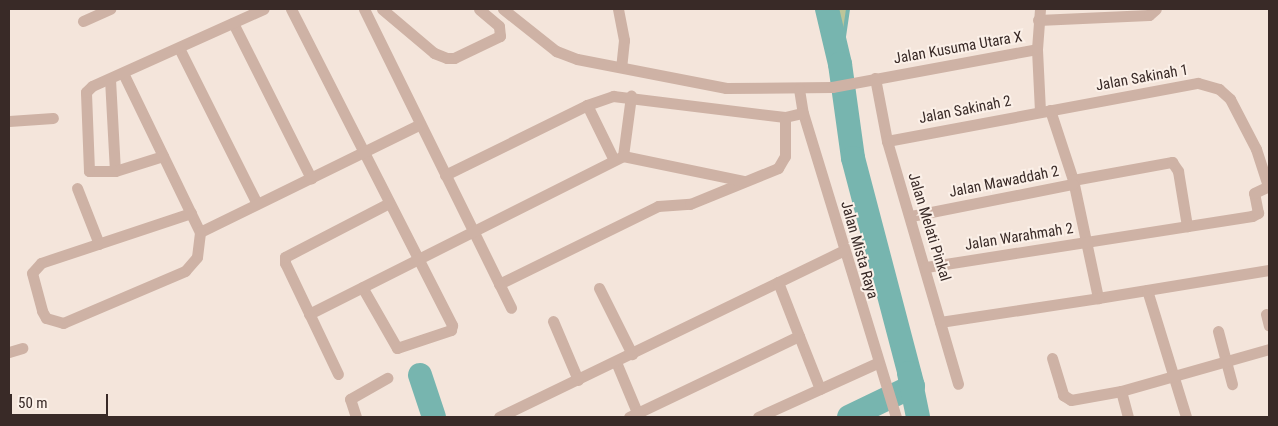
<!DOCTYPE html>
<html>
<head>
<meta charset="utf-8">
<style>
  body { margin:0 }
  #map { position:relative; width:1278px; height:426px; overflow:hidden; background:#f4e5db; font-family:"Roboto Condensed",sans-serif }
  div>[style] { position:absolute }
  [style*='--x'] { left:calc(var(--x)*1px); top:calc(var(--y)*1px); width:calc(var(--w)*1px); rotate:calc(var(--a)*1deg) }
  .green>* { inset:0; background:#bdc599 }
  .stream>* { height:4px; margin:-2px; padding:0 2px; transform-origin:2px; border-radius:2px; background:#77b5af }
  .river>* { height:24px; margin:-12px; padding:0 12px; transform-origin:12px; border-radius:12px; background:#77b5af }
  .street>* { height:11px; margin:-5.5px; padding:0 5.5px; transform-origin:5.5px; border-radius:5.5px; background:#ceb2a5 }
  span { translate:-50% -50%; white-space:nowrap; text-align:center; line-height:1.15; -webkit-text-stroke:4px #fbf0e8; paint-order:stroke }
  .street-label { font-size:15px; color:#392a27 }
  .frame { position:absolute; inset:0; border:10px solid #392a27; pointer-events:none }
  .scale { position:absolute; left:10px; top:394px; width:98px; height:22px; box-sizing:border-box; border:2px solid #392a27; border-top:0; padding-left:6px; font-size:15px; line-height:18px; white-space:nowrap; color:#392a27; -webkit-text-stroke:4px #fbf0e8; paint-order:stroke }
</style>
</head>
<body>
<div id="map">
  <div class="green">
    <i style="clip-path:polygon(827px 9px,848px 9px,842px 59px,852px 78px,833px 85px,837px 59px)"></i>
  </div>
  <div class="stream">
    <i style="--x:827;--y:9;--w:57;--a:76.7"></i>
    <i style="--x:840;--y:64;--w:56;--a:-81.7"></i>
  </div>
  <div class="river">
    <i style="--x:827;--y:9;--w:57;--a:76.7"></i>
    <i style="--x:840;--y:64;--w:95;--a:82.1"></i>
    <i style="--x:853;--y:158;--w:236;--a:75.3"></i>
    <i style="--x:913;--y:386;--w:71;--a:154.2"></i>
    <i style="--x:909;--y:373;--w:45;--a:78.4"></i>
    <i style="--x:420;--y:375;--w:44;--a:71.6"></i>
  </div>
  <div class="street">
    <i style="--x:291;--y:9;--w:355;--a:63"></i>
    <i style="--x:452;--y:325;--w:5;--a:101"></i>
    <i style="--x:451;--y:330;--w:57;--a:161.6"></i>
    <i style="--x:397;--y:348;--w:70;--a:-119.8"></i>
    <i style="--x:364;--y:9;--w:333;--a:63.8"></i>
    <i style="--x:382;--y:9;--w:68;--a:40.2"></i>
    <i style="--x:434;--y:53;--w:14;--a:21"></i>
    <i style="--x:447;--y:58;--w:7;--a:0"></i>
    <i style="--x:454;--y:58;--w:51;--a:-25.6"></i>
    <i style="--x:500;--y:36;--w:10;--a:-96"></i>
    <i style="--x:499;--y:26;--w:26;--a:-140"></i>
    <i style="--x:503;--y:9;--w:68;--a:38.4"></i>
    <i style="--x:556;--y:51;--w:22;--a:21"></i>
    <i style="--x:577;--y:59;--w:152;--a:11"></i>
    <i style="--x:726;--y:88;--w:106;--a:-0.5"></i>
    <i style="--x:832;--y:87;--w:208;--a:-10.5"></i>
    <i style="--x:618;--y:9;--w:32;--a:79"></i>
    <i style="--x:624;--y:40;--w:27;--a:96"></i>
    <i style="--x:1038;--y:20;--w:111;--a:-2.6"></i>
    <i style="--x:1149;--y:15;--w:9;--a:-41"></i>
    <i style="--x:83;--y:21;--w:30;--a:-24"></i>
    <i style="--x:233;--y:23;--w:174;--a:63.3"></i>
    <i style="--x:179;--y:48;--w:174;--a:63.4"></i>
    <i style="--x:123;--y:73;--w:177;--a:64.2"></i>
    <i style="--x:200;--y:232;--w:245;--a:-26.1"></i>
    <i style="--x:875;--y:78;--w:64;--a:79.2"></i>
    <i style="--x:887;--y:141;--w:253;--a:73.7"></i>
    <i style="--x:110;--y:79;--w:92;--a:86.9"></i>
    <i style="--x:799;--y:89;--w:24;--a:81"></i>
    <i style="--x:803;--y:113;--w:318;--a:73"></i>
    <i style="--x:587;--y:105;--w:61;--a:63.9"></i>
    <i style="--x:1050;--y:110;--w:74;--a:71.8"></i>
    <i style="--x:1073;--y:180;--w:121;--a:78"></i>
    <i style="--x:1098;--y:298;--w:173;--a:-9.3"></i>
    <i style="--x:1040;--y:111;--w:62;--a:-92.8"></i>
    <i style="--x:1037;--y:49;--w:40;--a:-85.7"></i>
    <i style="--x:9;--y:121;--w:44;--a:-3.9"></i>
    <i style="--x:887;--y:141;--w:316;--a:-10.6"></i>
    <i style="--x:1198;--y:83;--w:22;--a:16"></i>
    <i style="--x:1219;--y:89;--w:15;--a:42"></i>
    <i style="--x:1230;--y:99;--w:56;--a:62.5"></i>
    <i style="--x:1256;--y:149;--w:40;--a:72"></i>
    <i style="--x:163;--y:156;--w:50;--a:162.6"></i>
    <i style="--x:115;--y:171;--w:26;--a:180"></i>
    <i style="--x:89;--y:171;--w:79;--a:-92.2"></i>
    <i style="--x:86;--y:92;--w:8;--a:-45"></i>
    <i style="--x:92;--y:86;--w:188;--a:-24.2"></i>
    <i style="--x:623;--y:156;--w:61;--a:-82.4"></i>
    <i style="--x:445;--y:175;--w:158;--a:-26.2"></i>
    <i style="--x:587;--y:105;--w:28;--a:-19"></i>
    <i style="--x:613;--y:96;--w:173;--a:7"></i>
    <i style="--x:785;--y:117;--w:18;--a:-13"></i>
    <i style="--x:1073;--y:180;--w:101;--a:-10.3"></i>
    <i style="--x:1172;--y:162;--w:11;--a:56"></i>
    <i style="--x:1178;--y:171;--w:56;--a:80.7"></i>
    <i style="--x:77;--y:188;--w:60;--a:68.6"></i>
    <i style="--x:191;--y:213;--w:158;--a:161.6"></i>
    <i style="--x:41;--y:263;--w:13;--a:132"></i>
    <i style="--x:32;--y:273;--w:39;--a:75"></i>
    <i style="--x:42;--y:311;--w:8;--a:60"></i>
    <i style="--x:46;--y:318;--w:18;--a:16"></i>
    <i style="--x:63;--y:323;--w:133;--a:-23.1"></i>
    <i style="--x:185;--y:271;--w:18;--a:-49"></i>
    <i style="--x:197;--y:257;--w:25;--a:-83"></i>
    <i style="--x:911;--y:216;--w:165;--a:-11.2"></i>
    <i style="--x:926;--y:267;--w:330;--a:-8.9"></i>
    <i style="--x:1252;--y:216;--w:7;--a:-27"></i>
    <i style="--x:1258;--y:213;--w:20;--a:-101"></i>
    <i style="--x:1254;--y:193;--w:17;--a:-25"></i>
    <i style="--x:499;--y:284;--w:177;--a:-26.1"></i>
    <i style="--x:658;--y:206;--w:32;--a:-4"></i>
    <i style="--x:690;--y:204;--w:95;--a:-22.2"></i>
    <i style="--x:778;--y:168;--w:14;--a:-60"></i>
    <i style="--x:785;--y:156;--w:39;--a:-90"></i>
    <i style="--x:599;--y:288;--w:74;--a:63.4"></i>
    <i style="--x:1147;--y:290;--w:133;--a:72.9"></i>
    <i style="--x:309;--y:314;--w:352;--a:-26.7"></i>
    <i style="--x:623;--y:156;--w:124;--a:11.7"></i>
    <i style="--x:1266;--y:314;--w:12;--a:76"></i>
    <i style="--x:553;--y:321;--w:64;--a:67"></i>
    <i style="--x:940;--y:322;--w:160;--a:-8.6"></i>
    <i style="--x:1218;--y:331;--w:55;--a:75.2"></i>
    <i style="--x:799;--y:336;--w:57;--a:68.4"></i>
    <i style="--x:9;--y:352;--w:14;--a:-17"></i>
    <i style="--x:1052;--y:358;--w:39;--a:73"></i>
    <i style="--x:1063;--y:395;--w:9;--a:32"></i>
    <i style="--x:1071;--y:400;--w:51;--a:-10.2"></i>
    <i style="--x:1121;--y:391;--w:154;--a:-15.8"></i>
    <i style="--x:616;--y:362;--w:60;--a:67.3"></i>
    <i style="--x:338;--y:374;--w:123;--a:-115.5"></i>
    <i style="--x:285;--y:263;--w:6;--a:-90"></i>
    <i style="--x:285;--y:257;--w:117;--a:-27.4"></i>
    <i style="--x:1121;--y:391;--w:27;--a:75"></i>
    <i style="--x:356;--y:417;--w:19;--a:-108"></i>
    <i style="--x:350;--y:399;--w:43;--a:-29.6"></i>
    <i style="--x:499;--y:417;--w:383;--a:-25.8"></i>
    <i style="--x:629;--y:417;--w:188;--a:-25.5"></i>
    <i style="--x:799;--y:336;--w:58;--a:-111.3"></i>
    <i style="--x:758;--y:417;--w:131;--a:-24.4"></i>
  </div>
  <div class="street-label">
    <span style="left:958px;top:48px;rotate:-10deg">Jalan Kusuma Utara X</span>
    <span style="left:1142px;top:78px;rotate:-10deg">Jalan Sakinah 1</span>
    <span style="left:965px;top:110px;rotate:-11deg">Jalan Sakinah 2</span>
    <span style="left:1004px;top:182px;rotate:-11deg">Jalan Mawaddah 2</span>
    <span style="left:929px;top:227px;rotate:73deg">Jalan Melati Pinkal</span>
    <span style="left:1019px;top:237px;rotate:-9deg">Jalan Warahmah 2</span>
    <span style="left:859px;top:250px;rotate:74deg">Jalan Mista Raya</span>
  </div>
  <div class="frame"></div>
  <div class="scale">50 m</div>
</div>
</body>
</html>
